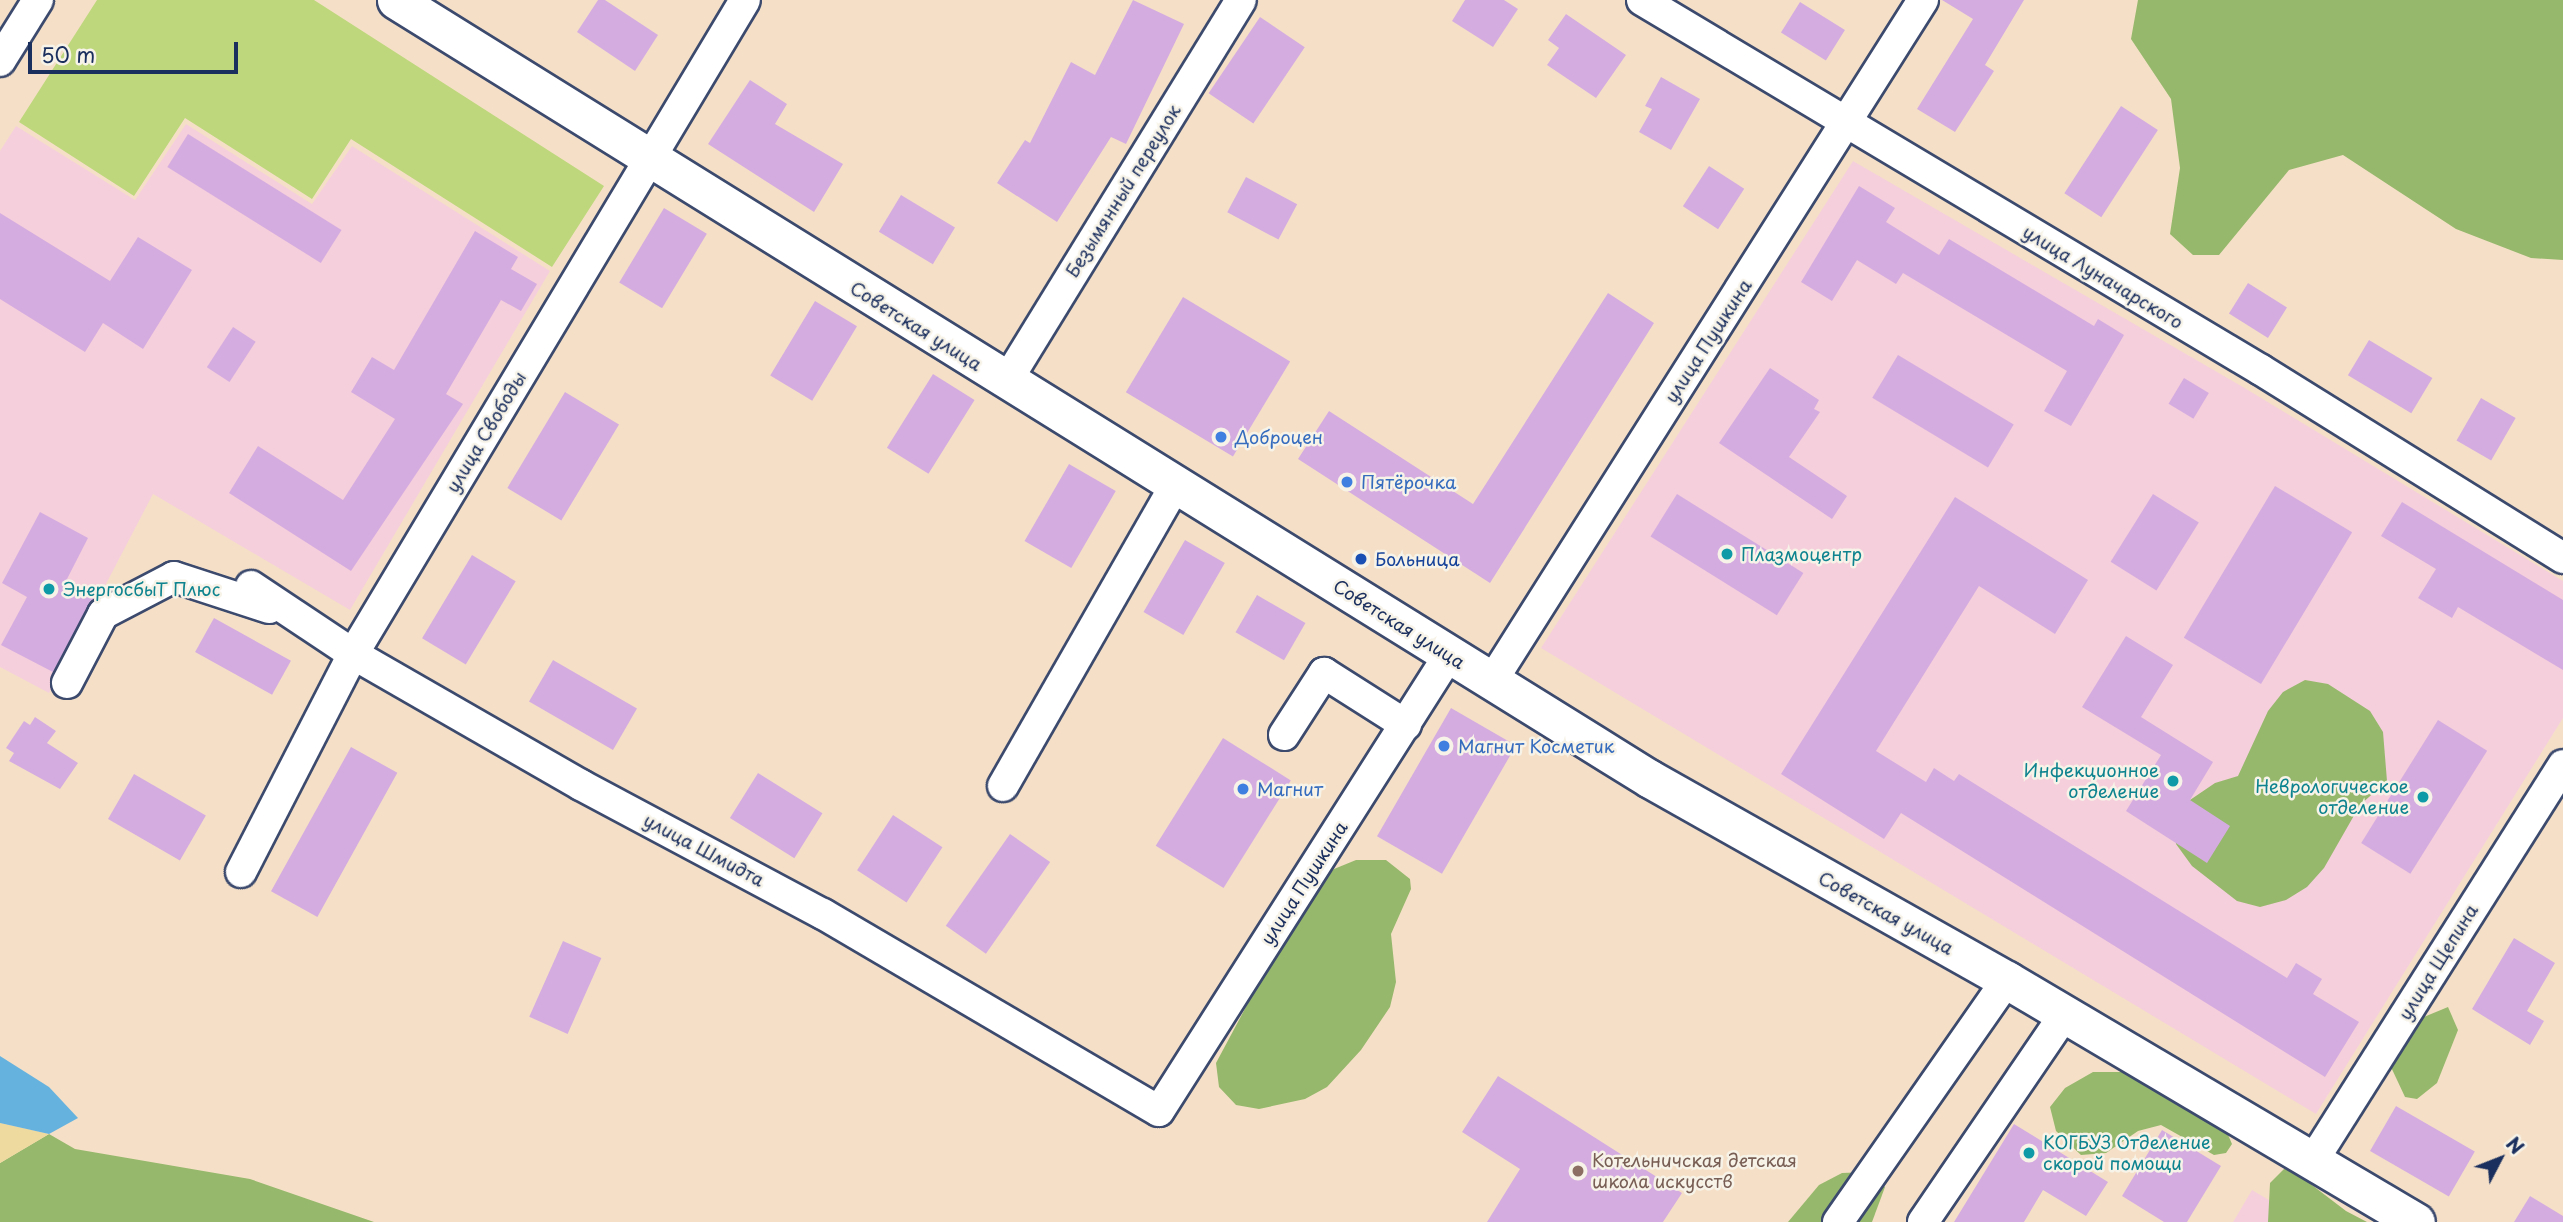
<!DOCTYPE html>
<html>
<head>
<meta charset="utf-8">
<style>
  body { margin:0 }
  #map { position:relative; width:2563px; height:1222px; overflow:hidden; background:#f5e0c7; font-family:"Playpen Sans",sans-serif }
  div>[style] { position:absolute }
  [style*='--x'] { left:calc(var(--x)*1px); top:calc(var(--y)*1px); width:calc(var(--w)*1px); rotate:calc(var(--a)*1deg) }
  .built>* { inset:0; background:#f5cfdb }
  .green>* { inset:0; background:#bed77c }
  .forest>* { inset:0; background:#96b86c }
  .sand>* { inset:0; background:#eeda9e }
  .water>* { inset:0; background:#66b2df }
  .building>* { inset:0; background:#d5ace0; transform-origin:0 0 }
  .roads { filter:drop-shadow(2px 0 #3c4a6e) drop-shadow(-2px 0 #3c4a6e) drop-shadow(0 2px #3c4a6e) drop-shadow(0 -2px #3c4a6e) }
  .minor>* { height:30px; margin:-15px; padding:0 15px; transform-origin:15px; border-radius:15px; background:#fff }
  .major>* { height:37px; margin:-18.5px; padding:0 18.5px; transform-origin:18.5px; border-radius:18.5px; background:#fff }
  .dots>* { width:19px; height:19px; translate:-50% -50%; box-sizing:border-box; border:4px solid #f7f3e8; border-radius:50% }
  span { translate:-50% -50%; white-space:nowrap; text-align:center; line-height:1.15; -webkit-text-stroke:5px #f7f3e8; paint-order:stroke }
  .street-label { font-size:18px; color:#1b2f5e }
  .shop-label { font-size:18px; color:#366cbe }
  .left { translate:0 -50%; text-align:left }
  .culture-label { font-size:18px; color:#0d838f }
  .right { translate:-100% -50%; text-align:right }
  .transit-label { font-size:18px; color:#164399 }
  .education-label { font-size:18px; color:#785e54 }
  .north { position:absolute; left:2465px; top:1124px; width:70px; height:70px; -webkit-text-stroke:5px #f7f3e8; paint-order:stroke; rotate:48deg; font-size:19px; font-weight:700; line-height:28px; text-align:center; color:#1b2f5e }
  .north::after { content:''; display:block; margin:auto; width:24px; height:32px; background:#1b2f5e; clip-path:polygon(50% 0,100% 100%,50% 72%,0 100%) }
  .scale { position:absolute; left:28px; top:42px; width:210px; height:32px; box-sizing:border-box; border:4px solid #1b2f5e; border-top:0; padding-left:9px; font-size:21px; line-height:24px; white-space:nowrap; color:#1b2f5e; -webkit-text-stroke:5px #f7f3e8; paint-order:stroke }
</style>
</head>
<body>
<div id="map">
  <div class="built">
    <i style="clip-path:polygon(186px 124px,312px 204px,352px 146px,550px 271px,350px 610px,153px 494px,49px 693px,0 667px,0 151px,16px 126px,135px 200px)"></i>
    <i style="clip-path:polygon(1853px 161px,2243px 387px,2563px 581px,2563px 718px,2316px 1114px,1541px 648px)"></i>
    <i style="clip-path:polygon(2252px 1190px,2306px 1222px,2233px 1222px)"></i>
  </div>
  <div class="green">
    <i style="clip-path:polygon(97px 0,314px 0,604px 186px,552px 267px,351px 139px,312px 199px,185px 118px,134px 196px,19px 122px)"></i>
  </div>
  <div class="forest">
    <i style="clip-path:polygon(2138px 0,2563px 0,2563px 260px,2531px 258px,2456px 229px,2343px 155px,2289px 170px,2219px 255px,2193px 255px,2170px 234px,2180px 168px,2171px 99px,2131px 39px)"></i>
    <i style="clip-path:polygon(2305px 680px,2328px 684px,2370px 711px,2383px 732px,2387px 781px,2360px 805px,2324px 868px,2307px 887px,2286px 900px,2260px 907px,2237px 901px,2192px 866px,2176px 844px,2174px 819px,2190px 800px,2215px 783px,2238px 776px,2268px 711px,2283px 692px)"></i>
    <i style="clip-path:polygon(1356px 860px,1386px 860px,1410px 879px,1411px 889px,1391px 934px,1396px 982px,1390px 1007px,1361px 1050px,1327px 1087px,1305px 1099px,1259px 1109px,1236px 1105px,1219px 1087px,1216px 1063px,1301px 904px,1334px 869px)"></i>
    <i style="clip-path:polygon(2448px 1007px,2458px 1030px,2437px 1083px,2417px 1099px,2405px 1097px,2390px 1065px,2419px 1019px)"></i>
    <i style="clip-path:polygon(2093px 1072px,2127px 1072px,2226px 1130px,2232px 1144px,2226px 1153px,2214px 1155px,2161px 1125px,2138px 1131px,2106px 1153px,2081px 1155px,2056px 1131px,2050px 1107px,2065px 1088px)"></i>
    <i style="clip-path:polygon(49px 1134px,75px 1149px,250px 1179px,374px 1222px,0 1222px,0 1163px)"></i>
    <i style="clip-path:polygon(2287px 1166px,2346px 1211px,2367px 1222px,2268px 1222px,2270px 1183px)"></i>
    <i style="clip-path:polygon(1867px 1172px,1885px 1187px,1872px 1222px,1788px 1222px,1819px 1185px,1842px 1173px)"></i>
  </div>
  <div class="sand">
    <i style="clip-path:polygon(0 1123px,49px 1134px,0 1163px)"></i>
  </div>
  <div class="water">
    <i style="clip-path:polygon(0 1056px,49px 1087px,78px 1118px,49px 1134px,0 1123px)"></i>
  </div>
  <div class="building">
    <i style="clip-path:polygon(598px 0,605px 0,658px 35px,635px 71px,577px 32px)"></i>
    <i style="clip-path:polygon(1133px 0,1184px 24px,1126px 144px,1111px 137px,1057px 222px,997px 183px,1025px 140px,1030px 143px,1071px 62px,1095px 75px)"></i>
    <i style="clip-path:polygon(1465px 0,1504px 0,1518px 9px,1493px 47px,1452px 21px)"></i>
    <i style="clip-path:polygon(1942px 0,2024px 0,1985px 65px,1994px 71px,1955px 132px,1917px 109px,1973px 19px)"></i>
    <i style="left:1800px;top:2px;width:53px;height:36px;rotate:32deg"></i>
    <i style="clip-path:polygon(1566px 14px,1626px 55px,1596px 98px,1547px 65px,1559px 48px,1548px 40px)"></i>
    <i style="left:1260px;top:17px;width:54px;height:92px;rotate:34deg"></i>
    <i style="clip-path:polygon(1661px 77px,1700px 99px,1671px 150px,1639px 132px,1652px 109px,1645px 106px)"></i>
    <i style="clip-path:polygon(750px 80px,787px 104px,775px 124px,843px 164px,814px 212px,708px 144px)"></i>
    <i style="left:2121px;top:106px;width:44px;height:104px;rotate:33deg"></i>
    <i style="left:188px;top:134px;width:181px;height:39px;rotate:32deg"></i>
    <i style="left:1709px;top:166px;width:42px;height:48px;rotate:33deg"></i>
    <i style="left:1246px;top:177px;width:58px;height:40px;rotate:28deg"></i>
    <i style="clip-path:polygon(1859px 186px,1895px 208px,1886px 222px,1939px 255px,1949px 239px,2094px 326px,2098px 319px,2124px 335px,2071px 426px,2044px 411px,2067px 371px,1903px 273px,1896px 284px,1857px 260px,1832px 301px,1801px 282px)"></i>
    <i style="left:901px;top:195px;width:63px;height:43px;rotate:31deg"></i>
    <i style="left:664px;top:208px;width:50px;height:87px;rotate:31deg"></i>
    <i style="clip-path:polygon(0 213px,110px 281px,138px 237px,192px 270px,143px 349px,103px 323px,85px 352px,0 299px)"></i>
    <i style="clip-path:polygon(475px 231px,518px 257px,511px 269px,537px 284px,521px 311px,501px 300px,446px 394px,463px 404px,351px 571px,229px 493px,258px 446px,343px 500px,395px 419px,351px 392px,372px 357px,394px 370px)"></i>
    <i style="left:2248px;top:283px;width:46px;height:36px;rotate:32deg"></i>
    <i style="clip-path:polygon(1608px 293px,1654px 323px,1490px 583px,1298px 459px,1329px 411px,1473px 504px)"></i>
    <i style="left:1183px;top:297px;width:125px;height:111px;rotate:31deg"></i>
    <i style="left:815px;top:301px;width:49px;height:87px;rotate:31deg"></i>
    <i style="left:233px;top:327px;width:27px;height:48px;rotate:33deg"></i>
    <i style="left:2369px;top:340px;width:74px;height:41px;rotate:31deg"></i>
    <i style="left:1898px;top:355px;width:135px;height:50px;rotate:31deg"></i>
    <i style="clip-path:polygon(1770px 368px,1819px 400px,1814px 409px,1820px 412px,1789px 457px,1847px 496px,1832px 519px,1719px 443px)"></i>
    <i style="left:933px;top:374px;width:49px;height:87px;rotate:32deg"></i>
    <i style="left:2184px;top:378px;width:29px;height:30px;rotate:31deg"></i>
    <i style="left:565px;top:392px;width:63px;height:112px;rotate:31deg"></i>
    <i style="left:2481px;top:398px;width:40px;height:49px;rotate:30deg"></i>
    <i style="left:1069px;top:464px;width:54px;height:89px;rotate:30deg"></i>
    <i style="left:2275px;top:486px;width:90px;height:177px;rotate:31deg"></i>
    <i style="left:1677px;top:494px;width:149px;height:50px;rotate:32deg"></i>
    <i style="left:2153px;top:494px;width:54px;height:80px;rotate:32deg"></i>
    <i style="clip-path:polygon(1955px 497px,2088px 580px,2055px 634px,1979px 586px,1876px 751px,1926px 782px,1934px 768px,1954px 781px,1959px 774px,2287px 978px,2296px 963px,2322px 979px,2313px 994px,2359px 1022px,2325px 1077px,1901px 813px,1884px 839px,1781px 774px)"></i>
    <i style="clip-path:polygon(2402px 502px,2563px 600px,2563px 670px,2458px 607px,2452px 618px,2418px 598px,2436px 569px,2381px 536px)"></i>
    <i style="clip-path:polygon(40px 512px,88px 538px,67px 579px,96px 594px,53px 672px,1px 645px,27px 597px,2px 583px)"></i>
    <i style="left:1185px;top:540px;width:46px;height:83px;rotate:30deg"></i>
    <i style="left:472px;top:555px;width:51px;height:97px;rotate:31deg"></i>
    <i style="left:1257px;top:595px;width:56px;height:43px;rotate:30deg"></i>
    <i style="left:214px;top:618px;width:88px;height:39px;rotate:29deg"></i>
    <i style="clip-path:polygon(2126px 636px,2173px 665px,2141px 717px,2213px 762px,2190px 800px,2230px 826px,2207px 863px,2126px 811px,2161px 755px,2082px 707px)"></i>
    <i style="left:553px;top:660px;width:97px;height:48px;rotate:30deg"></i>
    <i style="left:1451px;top:708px;width:75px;height:148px;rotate:30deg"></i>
    <i style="clip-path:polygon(35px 717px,56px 731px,47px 743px,78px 763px,60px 789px,9px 761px,14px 753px,6px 748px,24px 721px,30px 725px)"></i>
    <i style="left:2438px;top:720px;width:58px;height:145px;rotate:32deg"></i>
    <i style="left:1223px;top:738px;width:80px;height:127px;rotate:32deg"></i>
    <i style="left:351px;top:747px;width:53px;height:165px;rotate:29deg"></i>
    <i style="left:758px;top:773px;width:76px;height:53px;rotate:32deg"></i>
    <i style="left:134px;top:774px;width:83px;height:52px;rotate:30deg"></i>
    <i style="left:893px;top:815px;width:59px;height:66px;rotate:33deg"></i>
    <i style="left:1010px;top:834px;width:49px;height:112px;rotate:35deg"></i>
    <i style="clip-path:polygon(2514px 938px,2555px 963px,2527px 1011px,2544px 1021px,2530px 1045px,2472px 1009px)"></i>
    <i style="left:563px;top:941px;width:42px;height:83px;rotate:24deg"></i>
    <i style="clip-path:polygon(1498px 1076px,1682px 1193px,1663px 1222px,1487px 1222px,1520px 1169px,1462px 1132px)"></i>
    <i style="left:2396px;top:1106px;width:91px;height:52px;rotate:30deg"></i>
    <i style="clip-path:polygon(2014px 1124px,2108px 1182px,2086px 1216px,2043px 1190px,2024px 1222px,1954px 1222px)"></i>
    <i style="clip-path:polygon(2162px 1130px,2221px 1166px,2187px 1222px,2164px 1222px,2122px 1196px)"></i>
    <i style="clip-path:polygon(2530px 1196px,2563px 1216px,2563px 1222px,2514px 1222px)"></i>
  </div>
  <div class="roads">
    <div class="minor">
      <i style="--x:1642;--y:0;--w:721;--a:30.87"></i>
      <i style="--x:2261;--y:370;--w:356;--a:31.9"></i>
      <i style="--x:0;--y:61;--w:72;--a:-58.1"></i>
      <i style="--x:1006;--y:382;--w:448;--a:-58.4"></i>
      <i style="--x:251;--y:586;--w:123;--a:33.7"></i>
      <i style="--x:353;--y:654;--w:263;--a:29.9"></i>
      <i style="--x:581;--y:785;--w:274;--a:28.1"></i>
      <i style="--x:823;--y:914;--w:389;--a:30.4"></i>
      <i style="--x:1159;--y:1111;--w:540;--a:-57.55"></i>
      <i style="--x:1492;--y:681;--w:806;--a:-57.67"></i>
      <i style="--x:67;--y:683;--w:78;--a:-62.4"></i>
      <i style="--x:103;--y:614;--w:80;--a:-27.5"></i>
      <i style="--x:174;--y:577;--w:100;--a:18.1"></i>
      <i style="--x:1284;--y:735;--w:74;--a:-57.2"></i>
      <i style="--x:1324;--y:673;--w:97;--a:32.4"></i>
      <i style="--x:1003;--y:786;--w:346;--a:-60.2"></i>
      <i style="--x:241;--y:872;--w:245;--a:-62.8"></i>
      <i style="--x:353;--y:654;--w:762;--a:-59.06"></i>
      <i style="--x:2314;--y:1159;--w:466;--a:-57.7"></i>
      <i style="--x:1838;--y:1222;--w:295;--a:-55.1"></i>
      <i style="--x:1923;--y:1222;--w:248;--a:-55.7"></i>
    </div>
    <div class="major">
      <i style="--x:396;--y:0;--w:1476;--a:31.85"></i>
      <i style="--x:1650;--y:779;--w:410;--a:29.4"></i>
      <i style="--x:2007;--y:980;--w:475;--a:30.6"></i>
    </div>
  </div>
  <div class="dots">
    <i style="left:1221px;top:437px;background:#3f7fe0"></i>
    <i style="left:1347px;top:482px;background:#3f7fe0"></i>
    <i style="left:1727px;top:554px;background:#0f9aa8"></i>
    <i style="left:1361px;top:559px;background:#1a4fb4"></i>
    <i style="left:49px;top:589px;background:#0f9aa8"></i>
    <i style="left:1444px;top:746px;background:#3f7fe0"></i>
    <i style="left:2173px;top:781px;background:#0f9aa8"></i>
    <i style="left:1243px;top:789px;background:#3f7fe0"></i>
    <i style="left:2423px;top:797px;background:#0f9aa8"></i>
    <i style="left:2029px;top:1153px;background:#0f9aa8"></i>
    <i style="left:1578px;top:1171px;background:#8d6e63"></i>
  </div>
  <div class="street-label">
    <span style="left:1123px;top:191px;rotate:-58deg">Безымянный переулок</span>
    <span style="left:2103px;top:277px;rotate:31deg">улица Луначарского</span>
    <span style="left:916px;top:326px;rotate:32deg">Советская улица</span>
    <span style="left:1708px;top:341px;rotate:-57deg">улица Пушкина</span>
    <span style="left:486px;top:432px;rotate:-59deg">улица Свободы</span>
    <span style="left:1399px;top:624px;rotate:32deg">Советская улица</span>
    <span style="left:704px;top:850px;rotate:28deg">улица Шмидта</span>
    <span style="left:1304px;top:883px;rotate:-57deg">улица Пушкина</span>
    <span style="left:1886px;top:913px;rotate:29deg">Советская улица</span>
    <span style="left:2438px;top:962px;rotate:-58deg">улица Щепина</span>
  </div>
  <div class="shop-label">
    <span class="left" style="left:1235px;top:437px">Доброцен</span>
    <span class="left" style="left:1361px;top:482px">Пятёрочка</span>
    <span class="left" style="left:1458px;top:746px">Магнит Косметик</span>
    <span class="left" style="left:1257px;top:789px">Магнит</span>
  </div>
  <div class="culture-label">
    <span class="left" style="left:1741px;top:554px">Плазмоцентр</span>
    <span class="left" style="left:63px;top:589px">ЭнергосбыТ Плюс</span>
    <span class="right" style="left:2159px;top:781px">Инфекционное<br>отделение</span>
    <span class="right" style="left:2409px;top:797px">Неврологическое<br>отделение</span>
    <span class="left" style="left:2043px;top:1153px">КОГБУЗ Отделение<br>скорой помощи</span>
  </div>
  <div class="transit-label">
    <span class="left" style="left:1375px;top:559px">Больница</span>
  </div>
  <div class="education-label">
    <span class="left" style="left:1592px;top:1171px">Котельничская детская<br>школа искусств</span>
  </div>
  <div class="north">N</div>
  <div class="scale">50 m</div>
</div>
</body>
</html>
